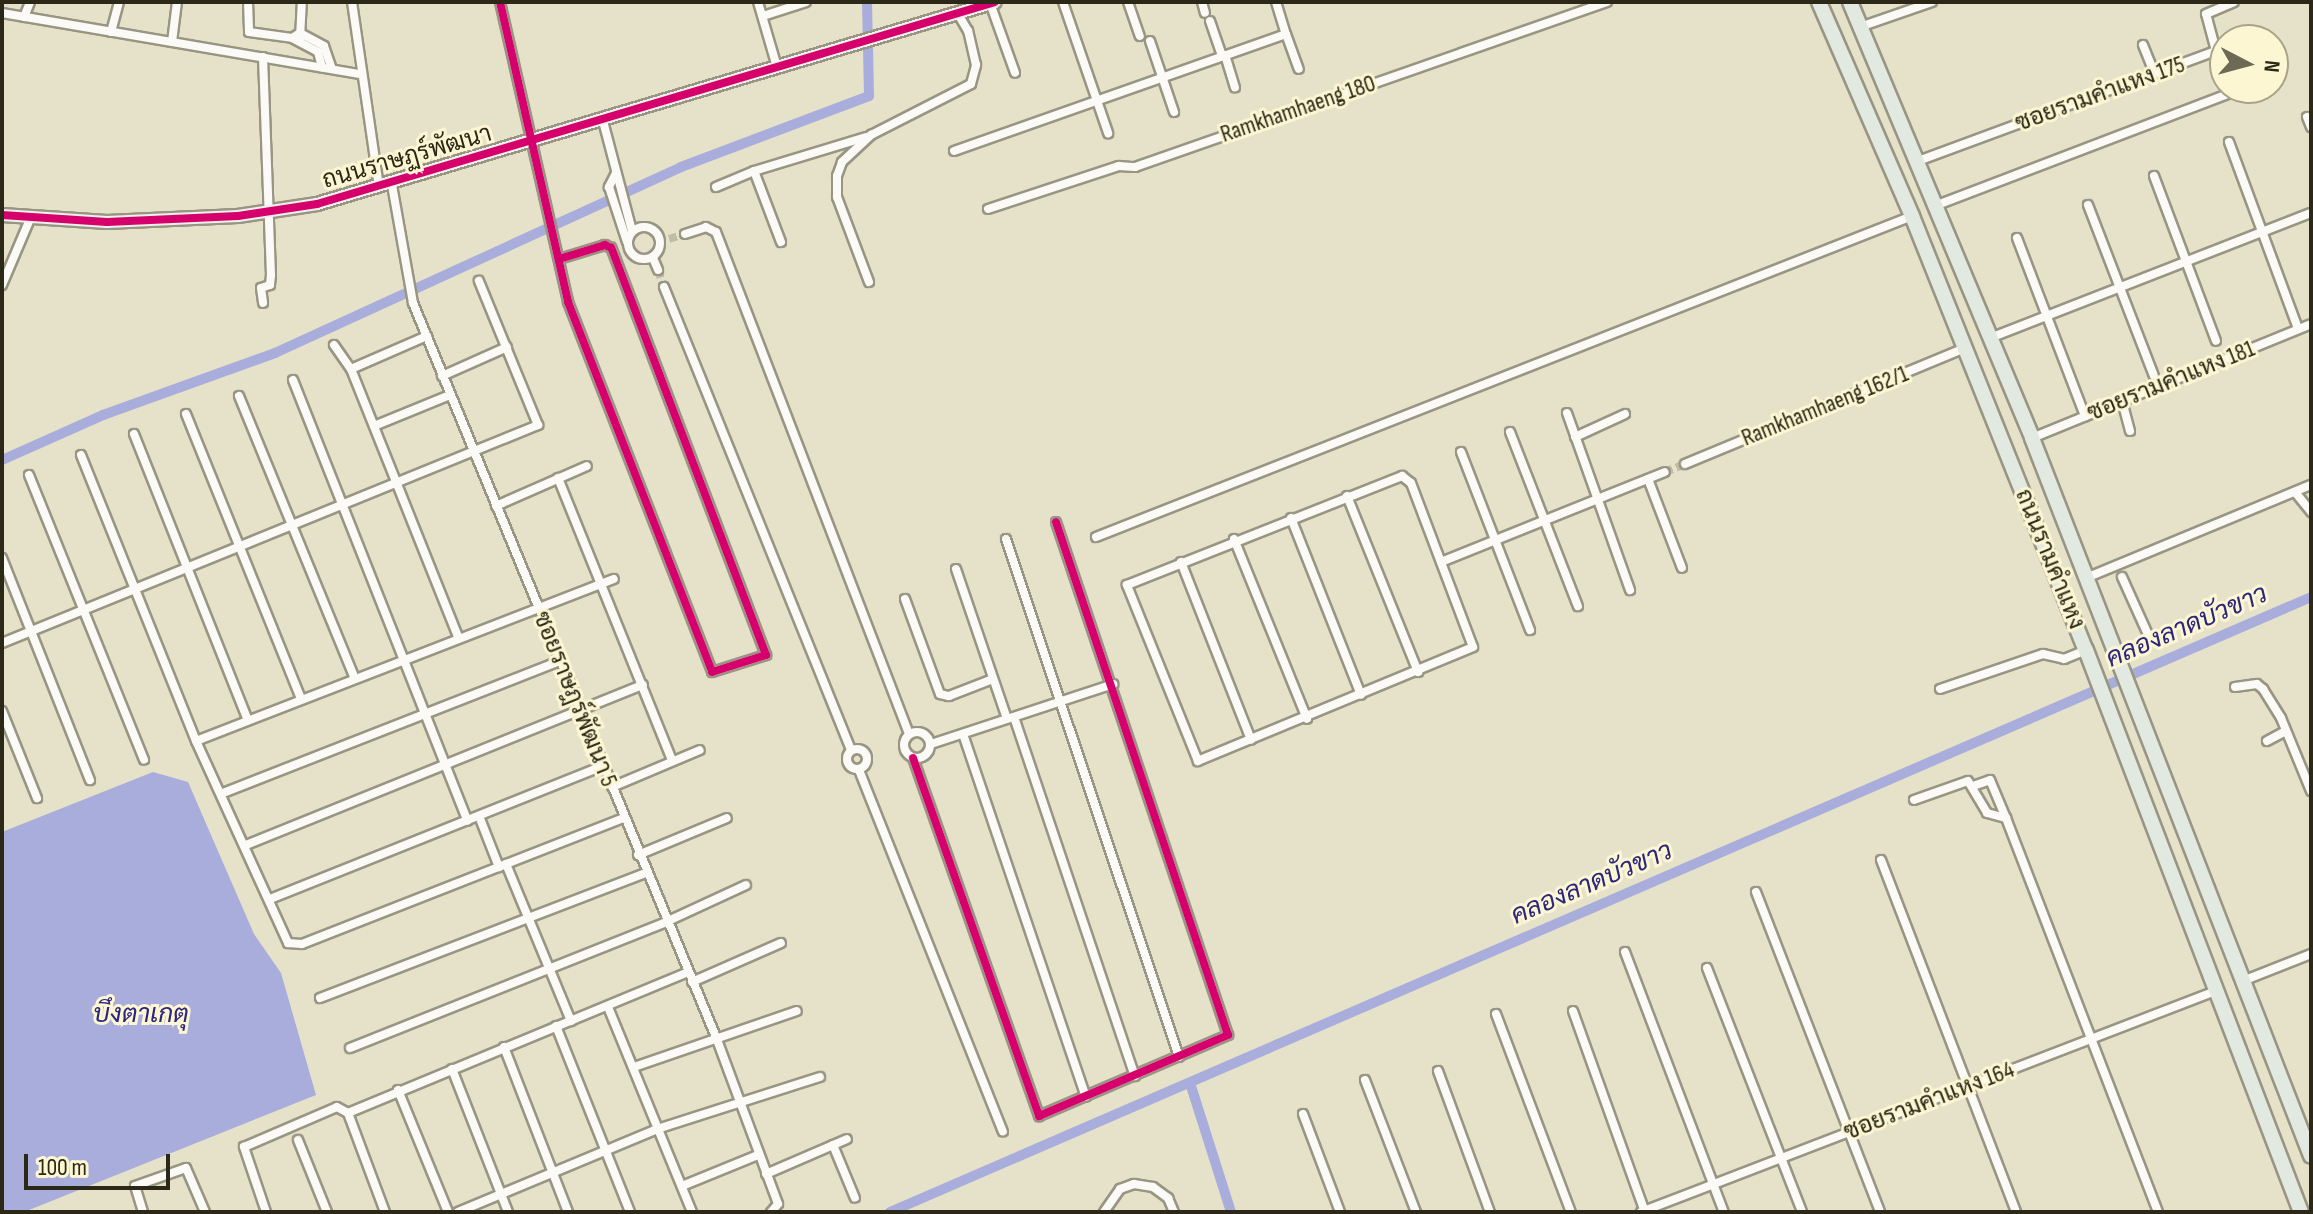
<!DOCTYPE html>
<html>
<head>
<meta charset="utf-8">
<style>
  body { margin:0 }
  #map { position:relative; width:2313px; height:1214px; overflow:hidden; background:#e6e1c9; font-family:"Sofia Sans Condensed",Sarabun,sans-serif }
  div>[style] { position:absolute }
  [style*='--x'] { left:calc(var(--x)*1px); top:calc(var(--y)*1px); width:calc(var(--w)*1px); rotate:calc(var(--a)*1deg) }
  .water>* { inset:0; background:#a8addb }
  .canal>* { height:10px; margin:-5px; padding:0 5px; transform-origin:5px; border-radius:5px; background:#a8addb }
  .street-tunnel>* { height:8px; margin-top:-4px; transform-origin:0; background:repeating-linear-gradient(90deg,#c1bca5 0 8px,transparent 0 12px) }
  .roads { filter:drop-shadow(2px 0 #989582) drop-shadow(-2px 0 #989582) drop-shadow(0 2px #989582) drop-shadow(0 -2px #989582) }
  .street>* { height:8px; margin:-4px; padding:0 4px; transform-origin:4px; border-radius:4px; background:#fbfaf7 }
  .street>.ring { margin:-4px; padding:0; box-sizing:content-box; background:none; border:8px solid #fbfaf7; border-radius:50% }
  .secondary>* { height:12px; margin:-6px; padding:0 6px; transform-origin:6px; border-radius:6px; background:#eef1ec }
  .primary>* { height:14px; margin:-7px; padding:0 7px; transform-origin:7px; border-radius:7px; background:#e2e9e1 }
  .cycleway>* { height:8px; margin:-4px; padding:0 4px; transform-origin:4px; border-radius:4px; background:#d6006c }
  span { translate:-50% -50%; white-space:nowrap; text-align:center; line-height:1.15; -webkit-text-stroke:6px #fdf6d3; paint-order:stroke }
  .street-label { font-size:24px; color:#2b2817 }
  .water-label { font-size:26px; color:#2c277e; font-style:italic }
  .frame { position:absolute; inset:0; border:4px solid #2b2817; pointer-events:none }
  .north { position:absolute; left:2209px; top:24px; width:80px; height:80px; box-sizing:border-box; background:#fdf6d3; border:2px solid #a9a488; border-radius:50%; rotate:96deg; font-size:22px; font-weight:700; line-height:32px; text-align:center; color:#2b2817 }
  .north::after { content:''; display:block; margin:auto; width:28px; height:36px; background:#6c6955; clip-path:polygon(50% 0,100% 100%,50% 72%,0 100%) }
  .scale { position:absolute; left:24px; top:1154px; width:146px; height:36px; box-sizing:border-box; border:4px solid #2b2817; border-top:0; padding-left:10px; font-size:24px; line-height:28px; white-space:nowrap; color:#2b2817; -webkit-text-stroke:6px #fdf6d3; paint-order:stroke }
</style>
</head>
<body>
<div id="map">
  <div class="water">
    <i style="clip-path:polygon(153px 772px,188px 782px,254px 934px,281px 973px,316px 1095px,24px 1212px,2px 1212px,2px 832px)"></i>
  </div>
  <div class="canal">
    <i style="--x:2;--y:460;--w:111;--a:-24"></i>
    <i style="--x:103;--y:415;--w:183;--a:-19.8"></i>
    <i style="--x:275;--y:353;--w:447;--a:-24.6"></i>
    <i style="--x:681;--y:167;--w:201;--a:-20.7"></i>
    <i style="--x:869;--y:96;--w:94;--a:-91.2"></i>
    <i style="--x:1191;--y:1086;--w:132;--a:72.4"></i>
    <i style="--x:890;--y:1212;--w:1548;--a:-23.4"></i>
  </div>
  <div class="street-tunnel">
    <i style="--x:669;--y:239;--w:17;--a:-17"></i>
    <i style="--x:658;--y:270;--w:18;--a:71"></i>
    <i style="--x:1665;--y:472;--w:22;--a:-22"></i>
  </div>
  <div class="roads">
    <div class="street">
      <i style="--x:248;--y:2;--w:30;--a:88"></i>
      <i style="--x:249;--y:32;--w:43;--a:7.9"></i>
      <i style="--x:352;--y:2;--w:187;--a:81.7"></i>
      <i style="--x:500;--y:2;--w:308;--a:77.2"></i>
      <i style="--x:568;--y:302;--w:397;--a:68.7"></i>
      <i style="--x:712;--y:672;--w:57;--a:-17.5"></i>
      <i style="--x:766;--y:655;--w:436;--a:-110.8"></i>
      <i style="--x:611;--y:248;--w:7;--a:-153"></i>
      <i style="--x:605;--y:245;--w:48;--a:163.1"></i>
      <i style="--x:758;--y:2;--w:68;--a:73.7"></i>
      <i style="--x:1063;--y:2;--w:139;--a:71"></i>
      <i style="--x:1128;--y:2;--w:36;--a:71"></i>
      <i style="--x:1202;--y:2;--w:11;--a:75"></i>
      <i style="--x:1276;--y:2;--w:34;--a:73"></i>
      <i style="--x:990;--y:3;--w:74;--a:70.3"></i>
      <i style="--x:2;--y:13;--w:363;--a:9.7"></i>
      <i style="--x:763;--y:16;--w:45;--a:-18"></i>
      <i style="--x:24;--y:17;--w:16;--a:-68"></i>
      <i style="--x:1210;--y:21;--w:37;--a:71"></i>
      <i style="--x:1860;--y:27;--w:76;--a:-19.1"></i>
      <i style="--x:111;--y:32;--w:31;--a:-75"></i>
      <i style="--x:300;--y:33;--w:9;--a:148"></i>
      <i style="--x:292;--y:38;--w:30;--a:28"></i>
      <i style="--x:318;--y:52;--w:16;--a:75"></i>
      <i style="--x:300;--y:33;--w:27;--a:28"></i>
      <i style="--x:324;--y:46;--w:24;--a:71"></i>
      <i style="--x:300;--y:38;--w:36;--a:-87"></i>
      <i style="--x:2247;--y:40;--w:6;--a:-18"></i>
      <i style="--x:1150;--y:41;--w:75;--a:71.3"></i>
      <i style="--x:172;--y:42;--w:40;--a:-82.9"></i>
      <i style="--x:2143;--y:45;--w:31;--a:68"></i>
      <i style="--x:1225;--y:55;--w:34;--a:73"></i>
      <i style="--x:263;--y:57;--w:218;--a:87.9"></i>
      <i style="--x:271;--y:275;--w:10;--a:96"></i>
      <i style="--x:270;--y:285;--w:9;--a:162"></i>
      <i style="--x:261;--y:288;--w:15;--a:82"></i>
      <i style="--x:2273;--y:75;--w:6;--a:-31"></i>
      <i style="--x:2307;--y:117;--w:11;--a:68"></i>
      <i style="--x:603;--y:121;--w:114;--a:75.2"></i>
      <i style="--x:2229;--y:142;--w:199;--a:69.7"></i>
      <i style="--x:954;--y:151;--w:352;--a:-19.4"></i>
      <i style="--x:1286;--y:34;--w:37;--a:70"></i>
      <i style="--x:1918;--y:161;--w:318;--a:-20.3"></i>
      <i style="--x:2216;--y:51;--w:38;--a:-105"></i>
      <i style="--x:2206;--y:14;--w:30;--a:-23"></i>
      <i style="--x:616;--y:173;--w:16;--a:117"></i>
      <i style="--x:609;--y:187;--w:58;--a:71.9"></i>
      <i style="--x:2154;--y:176;--w:176;--a:69.4"></i>
      <i style="--x:392;--y:185;--w:120;--a:79.9"></i>
      <i style="--x:413;--y:303;--w:794;--a:67.57"></i>
      <i style="--x:716;--y:1037;--w:178;--a:69.6"></i>
      <i style="--x:778;--y:1204;--w:11;--a:131"></i>
      <i style="--x:716;--y:187;--w:41;--a:-22.8"></i>
      <i style="--x:1937;--y:205;--w:329;--a:-20.9"></i>
      <i style="--x:2088;--y:205;--w:183;--a:68.9"></i>
      <i style="--x:988;--y:209;--w:138;--a:-18.2"></i>
      <i style="--x:1119;--y:166;--w:16;--a:4"></i>
      <i style="--x:1135;--y:167;--w:500;--a:-19.27"></i>
      <i class="ring" style="left:628px;top:227px;width:24px;height:24px"></i>
      <i style="--x:685;--y:234;--w:22;--a:-18"></i>
      <i style="--x:706;--y:227;--w:11;--a:27"></i>
      <i style="--x:716;--y:232;--w:538;--a:68.97"></i>
      <i style="--x:2017;--y:238;--w:191;--a:69.1"></i>
      <i style="--x:781;--y:242;--w:76;--a:-110.8"></i>
      <i style="--x:754;--y:171;--w:117;--a:-16.9"></i>
      <i style="--x:653;--y:258;--w:13;--a:67"></i>
      <i style="--x:869;--y:282;--w:91;--a:-110.6"></i>
      <i style="--x:837;--y:197;--w:21;--a:-90"></i>
      <i style="--x:837;--y:176;--w:15;--a:-70"></i>
      <i style="--x:842;--y:162;--w:40;--a:-43"></i>
      <i style="--x:871;--y:135;--w:112;--a:-27"></i>
      <i style="--x:971;--y:84;--w:20;--a:-75"></i>
      <i style="--x:976;--y:65;--w:35;--a:-103"></i>
      <i style="--x:968;--y:31;--w:20;--a:-120"></i>
      <i style="--x:2;--y:285;--w:72;--a:-67"></i>
      <i style="--x:664;--y:287;--w:498;--a:68"></i>
      <i style="--x:1990;--y:338;--w:344;--a:-21.3"></i>
      <i style="--x:334;--y:345;--w:29;--a:55"></i>
      <i style="--x:351;--y:369;--w:288;--a:68.2"></i>
      <i style="--x:351;--y:369;--w:83;--a:-23.5"></i>
      <i style="--x:442;--y:376;--w:71;--a:-24"></i>
      <i style="--x:293;--y:380;--w:474;--a:68.4"></i>
      <i style="--x:239;--y:396;--w:304;--a:67.7"></i>
      <i style="--x:2122;--y:401;--w:31;--a:75"></i>
      <i style="--x:1567;--y:413;--w:188;--a:70.4"></i>
      <i style="--x:186;--y:414;--w:307;--a:68"></i>
      <i style="--x:374;--y:426;--w:82;--a:-22.2"></i>
      <i style="--x:1510;--y:432;--w:187;--a:68.7"></i>
      <i style="--x:134;--y:434;--w:308;--a:68.3"></i>
      <i style="--x:1575;--y:437;--w:55;--a:-24.7"></i>
      <i style="--x:2032;--y:438;--w:301;--a:-22.2"></i>
      <i style="--x:1461;--y:452;--w:191;--a:68.8"></i>
      <i style="--x:81;--y:455;--w:308;--a:68.1"></i>
      <i style="--x:196;--y:741;--w:222;--a:65.5"></i>
      <i style="--x:288;--y:943;--w:14;--a:4"></i>
      <i style="--x:302;--y:944;--w:345;--a:-21.4"></i>
      <i style="--x:1685;--y:464;--w:303;--a:-22.5"></i>
      <i style="--x:29;--y:475;--w:307;--a:68"></i>
      <i style="--x:1402;--y:476;--w:11;--a:38"></i>
      <i style="--x:1411;--y:483;--w:175;--a:69.3"></i>
      <i style="--x:1473;--y:647;--w:298;--a:157.5"></i>
      <i style="--x:1198;--y:761;--w:190;--a:-112"></i>
      <i style="--x:1127;--y:585;--w:296;--a:-21.6"></i>
      <i style="--x:558;--y:478;--w:302;--a:68"></i>
      <i style="--x:1648;--y:479;--w:95;--a:69.1"></i>
      <i style="--x:2295;--y:492;--w:26;--a:51"></i>
      <i style="--x:1347;--y:496;--w:190;--a:68"></i>
      <i style="--x:496;--y:506;--w:99;--a:-23.7"></i>
      <i style="--x:1291;--y:518;--w:190;--a:68.4"></i>
      <i style="--x:1096;--y:537;--w:877;--a:-21.47"></i>
      <i style="--x:1006;--y:539;--w:546;--a:71.53"></i>
      <i style="--x:1234;--y:539;--w:194;--a:67.9"></i>
      <i style="--x:2;--y:558;--w:239;--a:68.4"></i>
      <i style="--x:1181;--y:562;--w:191;--a:68.5"></i>
      <i style="--x:1441;--y:562;--w:241;--a:-21.9"></i>
      <i style="--x:956;--y:569;--w:158;--a:71.2"></i>
      <i style="--x:2122;--y:577;--w:68;--a:65.7"></i>
      <i style="--x:2086;--y:578;--w:243;--a:-22.5"></i>
      <i style="--x:905;--y:599;--w:101;--a:69.8"></i>
      <i style="--x:940;--y:694;--w:9;--a:13"></i>
      <i style="--x:949;--y:696;--w:47;--a:-21.1"></i>
      <i style="--x:2;--y:643;--w:579;--a:-22.13"></i>
      <i style="--x:538;--y:425;--w:156;--a:-112.3"></i>
      <i style="--x:2235;--y:687;--w:22;--a:-8"></i>
      <i style="--x:2257;--y:684;--w:8;--a:40"></i>
      <i style="--x:2263;--y:689;--w:34;--a:58"></i>
      <i style="--x:2281;--y:718;--w:79;--a:67.7"></i>
      <i style="--x:1940;--y:689;--w:109;--a:-18.8"></i>
      <i style="--x:2043;--y:654;--w:22;--a:13"></i>
      <i style="--x:2064;--y:659;--w:24;--a:-22"></i>
      <i style="--x:2;--y:711;--w:94;--a:68.1"></i>
      <i style="--x:1014;--y:717;--w:379;--a:71.4"></i>
      <i class="ring" style="left:904px;top:732px;width:18px;height:18px"></i>
      <i style="--x:963;--y:734;--w:383;--a:71.3"></i>
      <i style="--x:196;--y:741;--w:448;--a:-21.2"></i>
      <i style="--x:2267;--y:741;--w:21;--a:-28"></i>
      <i style="--x:931;--y:744;--w:192;--a:-18.2"></i>
      <i class="ring" style="left:847px;top:749px;width:12px;height:12px"></i>
      <i style="--x:913;--y:758;--w:380;--a:70.6"></i>
      <i style="--x:1039;--y:1116;--w:206;--a:-23.2"></i>
      <i style="--x:1228;--y:1035;--w:541;--a:-108.54"></i>
      <i style="--x:859;--y:770;--w:389;--a:68.3"></i>
      <i style="--x:1973;--y:786;--w:18;--a:-19"></i>
      <i style="--x:1990;--y:780;--w:41;--a:67.2"></i>
      <i style="--x:612;--y:787;--w:95;--a:-22.8"></i>
      <i style="--x:223;--y:793;--w:361;--a:-21.4"></i>
      <i style="--x:1914;--y:800;--w:57;--a:-19.4"></i>
      <i style="--x:1968;--y:781;--w:37;--a:59"></i>
      <i style="--x:1987;--y:813;--w:20;--a:15"></i>
      <i style="--x:2006;--y:818;--w:422;--a:68.9"></i>
      <i style="--x:479;--y:816;--w:55;--a:68.6"></i>
      <i style="--x:246;--y:845;--w:428;--a:-22"></i>
      <i style="--x:638;--y:855;--w:96;--a:-22.6"></i>
      <i style="--x:1881;--y:860;--w:377;--a:69"></i>
      <i style="--x:506;--y:864;--w:170;--a:67.5"></i>
      <i style="--x:1756;--y:892;--w:343;--a:68.8"></i>
      <i style="--x:270;--y:899;--w:359;--a:-21.8"></i>
      <i style="--x:1625;--y:952;--w:278;--a:69.2"></i>
      <i style="--x:1707;--y:968;--w:262;--a:68.7"></i>
      <i style="--x:2245;--y:980;--w:71;--a:-21.5"></i>
      <i style="--x:692;--y:982;--w:97;--a:-23.7"></i>
      <i style="--x:320;--y:998;--w:348;--a:-21"></i>
      <i style="--x:608;--y:1007;--w:222;--a:67.7"></i>
      <i style="--x:1573;--y:1011;--w:214;--a:70.3"></i>
      <i style="--x:1496;--y:1014;--w:212;--a:69.3"></i>
      <i style="--x:556;--y:1026;--w:200;--a:68.3"></i>
      <i style="--x:504;--y:1047;--w:177;--a:68.8"></i>
      <i style="--x:350;--y:1048;--w:340;--a:-21.7"></i>
      <i style="--x:666;--y:922;--w:88;--a:-24.8"></i>
      <i style="--x:634;--y:1067;--w:172;--a:-19"></i>
      <i style="--x:452;--y:1069;--w:154;--a:68.6"></i>
      <i style="--x:1438;--y:1071;--w:150;--a:69.8"></i>
      <i style="--x:1365;--y:1080;--w:142;--a:68.9"></i>
      <i style="--x:398;--y:1090;--w:132;--a:67.7"></i>
      <i style="--x:348;--y:1113;--w:368;--a:-22.5"></i>
      <i style="--x:1303;--y:1114;--w:105;--a:69.3"></i>
      <i style="--x:298;--y:1140;--w:78;--a:68.1"></i>
      <i style="--x:833;--y:1145;--w:57;--a:67.5"></i>
      <i style="--x:766;--y:1174;--w:88;--a:-23.4"></i>
      <i style="--x:682;--y:1186;--w:82;--a:-22.2"></i>
      <i style="--x:143;--y:1212;--w:27;--a:-107"></i>
      <i style="--x:135;--y:1186;--w:54;--a:-19.4"></i>
      <i style="--x:186;--y:1168;--w:48;--a:66.6"></i>
      <i style="--x:266;--y:1212;--w:69;--a:-108.7"></i>
      <i style="--x:244;--y:1147;--w:101;--a:-23.3"></i>
      <i style="--x:337;--y:1107;--w:13;--a:29"></i>
      <i style="--x:348;--y:1113;--w:106;--a:69.5"></i>
      <i style="--x:458;--y:1212;--w:216;--a:-22.6"></i>
      <i style="--x:657;--y:1129;--w:171;--a:-17.7"></i>
      <i style="--x:1104;--y:1212;--w:28;--a:-55"></i>
      <i style="--x:1120;--y:1189;--w:15;--a:-20"></i>
      <i style="--x:1134;--y:1184;--w:19;--a:9"></i>
      <i style="--x:1153;--y:1187;--w:19;--a:36"></i>
      <i style="--x:1168;--y:1198;--w:15;--a:67"></i>
      <i style="--x:1641;--y:1212;--w:618;--a:-21.04"></i>
    </div>
    <div class="secondary">
      <i style="--x:2;--y:215;--w:105;--a:3.8"></i>
      <i style="--x:107;--y:222;--w:131;--a:-2.6"></i>
      <i style="--x:238;--y:216;--w:80;--a:-8.6"></i>
      <i style="--x:317;--y:204;--w:707;--a:-16.59"></i>
    </div>
    <div class="primary">
      <i style="--x:1819;--y:2;--w:233;--a:66.5"></i>
      <i style="--x:1912;--y:216;--w:468;--a:68.2"></i>
      <i style="--x:2086;--y:650;--w:602;--a:69.07"></i>
      <i style="--x:1850;--y:2;--w:472;--a:67.3"></i>
      <i style="--x:2032;--y:438;--w:770;--a:68.76"></i>
    </div>
  </div>
  <div class="cycleway">
    <i style="--x:500;--y:2;--w:308;--a:77.2"></i>
    <i style="--x:568;--y:302;--w:397;--a:68.7"></i>
    <i style="--x:712;--y:672;--w:57;--a:-17.5"></i>
    <i style="--x:766;--y:655;--w:436;--a:-110.8"></i>
    <i style="--x:611;--y:248;--w:7;--a:-153"></i>
    <i style="--x:605;--y:245;--w:48;--a:163.1"></i>
    <i style="--x:2;--y:215;--w:105;--a:3.8"></i>
    <i style="--x:107;--y:222;--w:131;--a:-2.6"></i>
    <i style="--x:238;--y:216;--w:80;--a:-8.6"></i>
    <i style="--x:317;--y:204;--w:707;--a:-16.59"></i>
    <i style="--x:913;--y:758;--w:380;--a:70.6"></i>
    <i style="--x:1039;--y:1116;--w:206;--a:-23.2"></i>
    <i style="--x:1228;--y:1035;--w:541;--a:-108.54"></i>
  </div>
  <div class="street-label">
    <span style="left:2100px;top:94px;rotate:-20deg">ซอยรามคำแหง 175</span>
    <span style="left:1298px;top:109px;rotate:-19deg">Ramkhamhaeng 180</span>
    <span style="left:407px;top:157px;rotate:-16deg">ถนนราษฏร์พัฒนา</span>
    <span style="left:2171px;top:381px;rotate:-22deg">ซอยรามคำแหง 181</span>
    <span style="left:1825px;top:406px;rotate:-22deg">Ramkhamhaeng 162/1</span>
    <span style="left:2050px;top:559px;rotate:68deg">ถนนรามคำแหง</span>
    <span style="left:575px;top:699px;rotate:68deg">ซอยราษฎร์พัฒนา 5</span>
    <span style="left:1929px;top:1101px;rotate:-21deg">ซอยรามคำแหง 164</span>
  </div>
  <div class="water-label">
    <span style="left:2187px;top:627px;rotate:-23deg">คลองลาดบัวขาว</span>
    <span style="left:1592px;top:884px;rotate:-23deg">คลองลาดบัวขาว</span>
    <span style="left:141px;top:1015px">บึงตาเกตุ</span>
  </div>
  <div class="frame"></div>
  <div class="north">N</div>
  <div class="scale">100 m</div>
</div>
</body>
</html>
